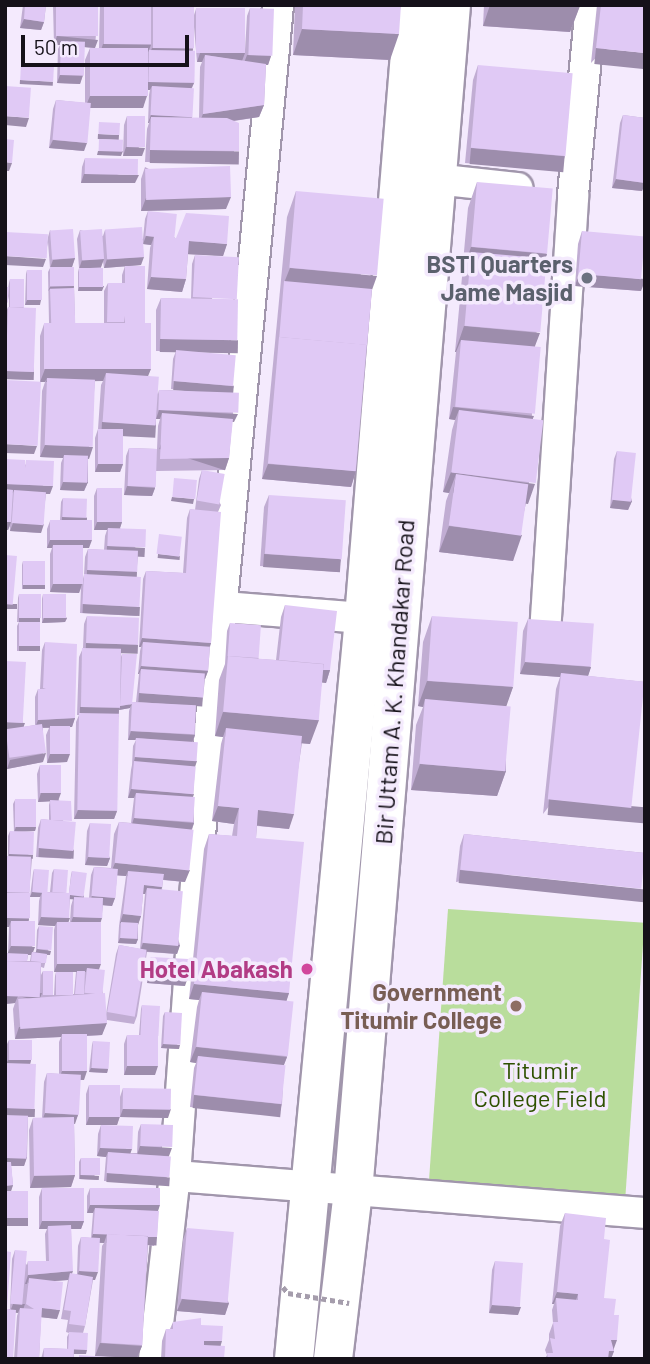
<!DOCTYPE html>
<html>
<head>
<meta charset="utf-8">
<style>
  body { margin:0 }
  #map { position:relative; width:650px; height:1364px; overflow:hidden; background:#f4eafd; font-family:Barlow,sans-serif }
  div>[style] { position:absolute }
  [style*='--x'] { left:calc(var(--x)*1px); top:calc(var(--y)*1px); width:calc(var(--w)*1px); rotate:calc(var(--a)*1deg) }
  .green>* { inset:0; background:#b9dd9c; transform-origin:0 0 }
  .roads { filter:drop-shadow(2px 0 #a196ac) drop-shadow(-2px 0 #a196ac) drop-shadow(0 2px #a196ac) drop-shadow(0 -2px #a196ac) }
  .minor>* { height:30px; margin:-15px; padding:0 15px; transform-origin:15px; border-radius:15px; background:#fff }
  .major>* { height:38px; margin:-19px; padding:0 19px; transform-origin:19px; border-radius:19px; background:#fff }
  .path-bridge>* { height:4.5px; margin-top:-2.25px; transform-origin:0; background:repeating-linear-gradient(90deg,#a59dac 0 5px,transparent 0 8.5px) }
  .wall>* { inset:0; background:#c1add3 }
  .shaded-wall>* { inset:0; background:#9d8dac; transform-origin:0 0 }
  .building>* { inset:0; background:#e0c9f5; transform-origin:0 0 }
  .dots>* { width:19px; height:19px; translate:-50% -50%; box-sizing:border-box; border:4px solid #f4eafd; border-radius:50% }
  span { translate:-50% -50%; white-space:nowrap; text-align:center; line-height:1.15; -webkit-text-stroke:7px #f4eafd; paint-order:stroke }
  .worship-label { font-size:24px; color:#5b616d; font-weight:700 }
  .right { translate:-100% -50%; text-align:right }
  .street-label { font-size:24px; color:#151119 }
  .hotel-label { font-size:24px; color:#b23c85; font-weight:700 }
  .education-label { font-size:24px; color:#785e54; font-weight:700 }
  .park-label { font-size:24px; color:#2e5100 }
  .frame { position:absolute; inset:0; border:7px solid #151119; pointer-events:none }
  .scale { position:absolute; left:21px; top:35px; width:168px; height:32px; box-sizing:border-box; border:4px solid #151119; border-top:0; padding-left:9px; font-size:21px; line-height:24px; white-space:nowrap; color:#151119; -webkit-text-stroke:5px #f4eafd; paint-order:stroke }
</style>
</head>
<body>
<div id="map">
  <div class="green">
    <i style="left:448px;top:909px;width:197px;height:274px;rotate:4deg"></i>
  </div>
  <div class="roads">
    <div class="minor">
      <i style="--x:435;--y:179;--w:83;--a:6.2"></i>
      <i style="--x:223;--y:607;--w:141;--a:4.5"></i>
      <i style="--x:545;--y:633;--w:439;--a:-86.3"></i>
      <i style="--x:573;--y:195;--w:191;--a:-84.6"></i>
      <i style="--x:175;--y:1176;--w:471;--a:4.5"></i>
      <i style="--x:154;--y:1359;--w:184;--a:-83.5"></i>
      <i style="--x:175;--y:1176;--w:310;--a:-85.9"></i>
      <i style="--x:197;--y:867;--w:866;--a:-84.63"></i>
    </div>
    <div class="major">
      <i style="--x:294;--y:1359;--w:744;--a:-84.6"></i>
      <i style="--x:364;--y:618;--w:615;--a:-85.34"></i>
      <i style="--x:333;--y:1359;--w:168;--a:-83.2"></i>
      <i style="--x:353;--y:1192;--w:1191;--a:-85.28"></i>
    </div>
  </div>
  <div class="path-bridge">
    <i style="--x:283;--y:1287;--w:8;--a:50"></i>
    <i style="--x:288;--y:1293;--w:62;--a:9.3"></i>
  </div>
  <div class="wall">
    <i style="clip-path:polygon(23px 5px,46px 5px,44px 22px,41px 30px,20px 28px)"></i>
    <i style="clip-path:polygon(evenodd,53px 5px,98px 5px,95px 48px,99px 48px,100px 5px,194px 5px,194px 15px,196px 9px,245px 50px,247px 16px,250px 8px,271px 56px,268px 65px,266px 65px,264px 105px,259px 117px,234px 121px,234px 163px,145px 162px,147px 129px,149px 123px,148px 123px,149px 95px,150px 90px,147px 90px,143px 108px,90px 108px,84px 151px,49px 148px,53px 109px,56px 100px,85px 103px,85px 60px,90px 48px,94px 48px,84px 47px,83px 75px,80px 84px,57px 83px,58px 49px,60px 45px,54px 45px,53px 5px,194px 27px,197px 62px,202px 62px,200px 67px,199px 118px,192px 118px,192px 88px,194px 83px,193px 51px,194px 27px)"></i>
    <i style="clip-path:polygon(295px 5px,401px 5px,390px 60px,293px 55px)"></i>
    <i style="clip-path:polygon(484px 5px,580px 5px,570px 32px,483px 26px)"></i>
    <i style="clip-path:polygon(597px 5px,645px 5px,591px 63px)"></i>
    <i style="clip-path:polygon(478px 65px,565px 156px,560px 171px,465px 163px,473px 80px)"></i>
    <i style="clip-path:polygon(623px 115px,645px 118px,645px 184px,642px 191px,612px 188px,620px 123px)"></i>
    <i style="clip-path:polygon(127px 116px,142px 156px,123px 156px,124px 125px)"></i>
    <i style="clip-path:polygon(85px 158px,135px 183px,81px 183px,82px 167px)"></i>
    <i style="clip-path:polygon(145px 167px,226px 209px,141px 211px,141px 179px)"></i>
    <i style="clip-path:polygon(477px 182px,547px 254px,545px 259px,535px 346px,528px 504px,526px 503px,513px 561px,439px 552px,446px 501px,449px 493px,443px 492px,452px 430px,455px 420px,449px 419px,456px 352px,455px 352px,462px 277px,463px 273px,462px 273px,468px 208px)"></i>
    <i style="clip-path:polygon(296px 191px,372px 289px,356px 471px,351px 487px,262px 479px,287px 217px)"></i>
    <i style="clip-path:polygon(148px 211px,175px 238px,227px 244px,223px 256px,188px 254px,186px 279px,182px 292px,147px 289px,150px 248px,151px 245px,143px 244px,141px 265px,104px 268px,103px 261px,101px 267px,102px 291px,78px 291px,78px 272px,79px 268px,77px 239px,80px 230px,103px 236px,105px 230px,143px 239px,145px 219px)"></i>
    <i style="clip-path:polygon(50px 230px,75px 258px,72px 267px,61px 268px,74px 286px,75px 323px,104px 323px,104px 291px,108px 283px,122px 283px,122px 275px,125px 266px,145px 323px,148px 376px,158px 394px,159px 390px,197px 391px,171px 389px,173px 359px,176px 351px,156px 351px,156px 310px,161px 298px,191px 299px,192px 264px,195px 255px,233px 352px,189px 351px,234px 386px,231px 393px,234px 422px,232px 422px,229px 458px,225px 470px,156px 471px,155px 488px,152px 496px,124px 495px,126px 456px,129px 448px,157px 449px,158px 426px,160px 419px,156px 419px,156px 425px,152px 437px,123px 436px,123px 464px,120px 472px,95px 472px,95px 438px,98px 429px,101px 385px,103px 381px,95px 381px,88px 459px,88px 482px,84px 491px,60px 490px,61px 463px,63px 458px,40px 457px,42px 391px,45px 382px,40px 382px,40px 336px,44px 324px,49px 323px,48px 272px,50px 268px,48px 242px,43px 267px,48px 237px)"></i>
    <i style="clip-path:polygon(582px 231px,641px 291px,575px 286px,578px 244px)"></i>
    <i style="clip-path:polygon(27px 270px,40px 305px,25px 305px,26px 274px)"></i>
    <i style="clip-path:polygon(10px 279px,24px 308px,34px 372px,31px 380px,5px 379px,5px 315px,8px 307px,9px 307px,9px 296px,5px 311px,9px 283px)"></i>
    <i style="clip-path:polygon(617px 451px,632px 501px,628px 510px,610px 508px,614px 459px)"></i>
    <i style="clip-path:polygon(5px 459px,25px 464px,50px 494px,46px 494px,41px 533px,10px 531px,10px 526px,8px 530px,5px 530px)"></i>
    <i style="clip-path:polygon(evenodd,202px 470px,221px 505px,218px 512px,211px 643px,210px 647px,208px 671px,205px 679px,203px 697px,200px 706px,196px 706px,195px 735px,193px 742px,195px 766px,193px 797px,194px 823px,192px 830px,185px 882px,163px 880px,162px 889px,180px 945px,177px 954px,147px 952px,137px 1016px,134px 1024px,107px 1020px,102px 1035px,87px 1036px,84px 1080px,80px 1080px,78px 1115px,74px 1124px,75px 1175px,71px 1187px,30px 1188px,29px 1130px,33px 1118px,42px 1118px,44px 1082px,47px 1073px,59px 1074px,59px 1042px,61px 1037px,15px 1039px,13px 1009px,15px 1003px,5px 1004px,5px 953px,8px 953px,9px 927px,5px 927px,5px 858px,6px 856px,8px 856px,8px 836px,10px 831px,32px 859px,29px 893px,29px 921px,33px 952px,36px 952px,37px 930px,39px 926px,50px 955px,47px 955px,44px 968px,41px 967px,41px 975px,43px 971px,53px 995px,54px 995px,55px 976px,56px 972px,54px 972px,54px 930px,55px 926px,38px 925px,39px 901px,40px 897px,30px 897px,33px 873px,34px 869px,47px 892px,50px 892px,52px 873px,54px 869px,66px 893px,69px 893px,71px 875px,72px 871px,84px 896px,84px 898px,89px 898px,91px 875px,94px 867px,111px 868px,114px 834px,119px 822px,131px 823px,134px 798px,128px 798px,131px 770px,132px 765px,133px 746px,136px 740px,128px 740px,129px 711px,132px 702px,184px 705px,136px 702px,139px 674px,138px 674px,140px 651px,141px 647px,139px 647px,143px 579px,146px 571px,183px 573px,187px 518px,190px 509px,195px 510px,199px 479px,202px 470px,117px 875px,126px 876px,119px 926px,118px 943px,136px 944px,138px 939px,138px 924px,141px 916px,143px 894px,145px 894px,140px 949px,119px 945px,116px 954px,106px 1014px,99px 969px,101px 922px,103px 905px,112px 906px,115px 898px,117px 875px,202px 470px,70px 899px,73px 899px,71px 906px,70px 922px,68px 922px,70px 899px,202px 470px,28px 955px,31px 955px,30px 961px,27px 961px,28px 955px,202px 470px,67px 972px,76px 972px,74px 994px,73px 994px,67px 972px)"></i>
    <i style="clip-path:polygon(97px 488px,122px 522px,120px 528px,142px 556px,138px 556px,136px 576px,137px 616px,80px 613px,81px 588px,79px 593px,50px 592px,50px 554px,52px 548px,47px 548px,47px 529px,50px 521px,60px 521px,61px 502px,63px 498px,87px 518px,86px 520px,89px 548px,83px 548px,83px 579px,84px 575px,85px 557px,88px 549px,104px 550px,105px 536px,107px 530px,94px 530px,94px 496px)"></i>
    <i style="clip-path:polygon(269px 495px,341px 560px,337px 572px,260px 566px,264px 507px)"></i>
    <i style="clip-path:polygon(23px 561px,43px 589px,22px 589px,22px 565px)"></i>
    <i style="clip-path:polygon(19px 594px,40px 618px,39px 622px,39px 651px,17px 651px,17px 626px,19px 622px,17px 622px,18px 598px)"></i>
    <i style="clip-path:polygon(43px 594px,67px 618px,65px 622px,42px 623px,42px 599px)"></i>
    <i style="clip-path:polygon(285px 605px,330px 670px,326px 683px,322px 682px,310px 744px,302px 743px,289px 829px,257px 826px,256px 838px,289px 993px,286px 1001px,287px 1057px,284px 1065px,282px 1104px,278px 1116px,190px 1107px,194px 1068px,196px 1063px,190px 1062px,197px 1007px,199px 1000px,189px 999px,204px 849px,209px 834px,232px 836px,234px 824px,212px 821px,221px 744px,223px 737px,215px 736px,219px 680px,225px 664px,227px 631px,230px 623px,259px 659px,276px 660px,281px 617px)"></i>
    <i style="clip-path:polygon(87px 616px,138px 645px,135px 653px,121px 653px,121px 657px,122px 654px,130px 708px,119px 710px,119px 708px,117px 714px,117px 811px,114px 819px,74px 819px,76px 722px,79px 715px,77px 715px,79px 657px,83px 648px,84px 624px)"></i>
    <i style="clip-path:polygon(432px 616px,513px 687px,506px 705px,506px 771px,497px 796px,411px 790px,416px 725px,423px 707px,418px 706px,423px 642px)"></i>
    <i style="clip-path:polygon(528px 619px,591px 667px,588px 676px,645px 682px,543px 814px,556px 689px,560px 677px,520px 674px,523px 631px)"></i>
    <i style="clip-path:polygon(45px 642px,75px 718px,72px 727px,70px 727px,67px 762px,47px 763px,46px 735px,49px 728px,43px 728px,43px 762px,7px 769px,5px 757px,5px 661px,24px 727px,35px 725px,35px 697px,38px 689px,40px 689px,42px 650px)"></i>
    <i style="clip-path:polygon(40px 765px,59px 800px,71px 859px,36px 857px,38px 828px,41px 819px,49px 820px,49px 805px,50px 801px,38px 802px,37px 774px)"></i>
    <i style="clip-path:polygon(15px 800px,36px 827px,35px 831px,14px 832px,13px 804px)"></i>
    <i style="clip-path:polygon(90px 823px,110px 858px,107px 866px,85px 865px,87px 831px)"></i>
    <i style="clip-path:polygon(464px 834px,645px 853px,456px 882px,460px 846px)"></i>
    <i style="clip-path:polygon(151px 957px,185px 986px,147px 983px,148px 965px)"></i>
    <i style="clip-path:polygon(142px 1005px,158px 1035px,155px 1075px,124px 1075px,124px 1044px,127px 1035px,139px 1035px,141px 1009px)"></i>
    <i style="clip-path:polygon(165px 1012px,179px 1049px,161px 1048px,163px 1016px)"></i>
    <i style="clip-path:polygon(9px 1040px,31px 1060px,30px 1064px,32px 1117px,28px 1117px,27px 1157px,24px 1166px,11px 1166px,13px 1185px,11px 1191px,25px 1226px,5px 1226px,5px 1063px,6px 1063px,7px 1044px)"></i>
    <i style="clip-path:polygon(93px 1041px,108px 1069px,107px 1073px,89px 1072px,92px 1045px)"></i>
    <i style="clip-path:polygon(89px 1085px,120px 1116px,117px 1125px,86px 1125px,86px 1094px)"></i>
    <i style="clip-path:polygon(123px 1088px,168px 1118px,120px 1117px,120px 1097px)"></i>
    <i style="clip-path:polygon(141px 1124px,169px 1156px,166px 1185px,104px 1181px,106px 1157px,97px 1156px,98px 1134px,101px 1125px,131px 1153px,137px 1153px,138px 1132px)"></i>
    <i style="clip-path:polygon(81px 1158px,98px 1180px,79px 1179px,79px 1162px)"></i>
    <i style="clip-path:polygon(42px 1188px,84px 1221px,81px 1229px,71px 1229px,72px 1274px,77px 1274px,78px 1246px,81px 1237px,91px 1238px,93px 1213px,87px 1213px,87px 1196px,90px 1188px,158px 1211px,157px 1237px,154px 1246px,148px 1245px,142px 1346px,137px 1358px,95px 1356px,102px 1246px,104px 1243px,99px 1243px,95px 1280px,93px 1280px,85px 1326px,83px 1333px,86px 1354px,74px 1354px,74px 1359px,41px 1359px,44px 1348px,67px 1349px,67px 1337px,69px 1333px,66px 1332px,68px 1320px,61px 1319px,68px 1280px,54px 1281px,57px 1319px,41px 1317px,39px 1359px,14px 1359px,17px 1316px,18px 1313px,7px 1309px,10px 1309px,12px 1259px,15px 1250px,27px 1265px,28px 1261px,46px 1261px,45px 1234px,47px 1229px,39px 1229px,39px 1197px)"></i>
    <i style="clip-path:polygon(565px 1213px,604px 1239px,604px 1298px,614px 1315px,614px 1351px,611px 1359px,545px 1359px,547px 1355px,545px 1350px,549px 1340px,549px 1334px,553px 1323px,552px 1310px,554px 1304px,552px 1304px,560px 1226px)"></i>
    <i style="clip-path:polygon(187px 1228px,229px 1303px,225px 1315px,177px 1311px,183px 1240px)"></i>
    <i style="clip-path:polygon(495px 1261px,518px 1315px,489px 1313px,492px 1270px)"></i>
    <i style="clip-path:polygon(173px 1322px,201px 1325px,221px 1346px,224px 1359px,161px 1359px,162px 1341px,166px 1329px,170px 1329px)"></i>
  </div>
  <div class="shaded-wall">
    <i style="clip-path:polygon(490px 5px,568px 5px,580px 6px,570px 32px,483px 26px)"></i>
    <i style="clip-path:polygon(24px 19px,44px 22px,41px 30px,20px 28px)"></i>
    <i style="clip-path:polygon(302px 29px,399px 34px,390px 60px,293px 55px)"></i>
    <i style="clip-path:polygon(57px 36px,98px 40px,95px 48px,61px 45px,61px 41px,60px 45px,54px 45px)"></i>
    <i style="clip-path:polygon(103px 44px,151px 45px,146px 57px,99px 56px)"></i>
    <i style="clip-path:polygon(152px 48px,193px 49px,190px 58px,149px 56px)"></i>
    <i style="left:596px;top:48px;width:49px;height:16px;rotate:6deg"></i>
    <i style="clip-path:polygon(200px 53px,245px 53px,242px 61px,205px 55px,202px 62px,197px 62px)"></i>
    <i style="clip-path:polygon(247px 55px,271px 56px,268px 65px,244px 63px)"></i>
    <i style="clip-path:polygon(60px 75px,83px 75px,80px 84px,57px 83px)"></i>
    <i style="left:20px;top:80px;width:33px;height:4px;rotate:3deg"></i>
    <i style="clip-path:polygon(148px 82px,194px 83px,190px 91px,152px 86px,150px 90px,145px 90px)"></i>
    <i style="clip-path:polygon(90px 96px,147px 96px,143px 108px,85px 108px)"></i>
    <i style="clip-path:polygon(264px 105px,259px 117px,198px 126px,203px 114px)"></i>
    <i style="clip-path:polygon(151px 115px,192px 117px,189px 125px,151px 117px,149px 123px,148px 123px)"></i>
    <i style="clip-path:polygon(5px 116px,29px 118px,26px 127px,5px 125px)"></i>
    <i style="left:98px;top:134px;width:21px;height:5px;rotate:3deg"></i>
    <i style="clip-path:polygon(53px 140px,87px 143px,84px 151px,49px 148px)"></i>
    <i style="clip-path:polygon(126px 147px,145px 148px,142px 156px,123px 156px)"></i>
    <i style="left:471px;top:148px;width:94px;height:16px;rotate:5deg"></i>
    <i style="left:150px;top:150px;width:89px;height:13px;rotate:1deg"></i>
    <i style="clip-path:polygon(98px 151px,123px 151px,121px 156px,97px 155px)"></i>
    <i style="clip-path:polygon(5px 162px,12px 163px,9px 171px,5px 171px)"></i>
    <i style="clip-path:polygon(84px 174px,139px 175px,135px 183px,81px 183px)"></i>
    <i style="clip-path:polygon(616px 179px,645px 183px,645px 184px,642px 191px,612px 188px)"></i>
    <i style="clip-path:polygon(231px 197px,226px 209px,141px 211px,146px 198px)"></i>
    <i style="clip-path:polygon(146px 236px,154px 237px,151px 245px,143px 244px)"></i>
    <i style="clip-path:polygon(189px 241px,227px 244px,223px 256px,184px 254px)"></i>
    <i style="clip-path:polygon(471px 247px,547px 254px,538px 280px,471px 252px,463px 273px,462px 273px)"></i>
    <i style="clip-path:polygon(5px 256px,46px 259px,43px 267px,5px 265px)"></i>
    <i style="clip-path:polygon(144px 257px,141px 265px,104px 268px,107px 259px)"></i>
    <i style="clip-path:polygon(75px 258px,72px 267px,50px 268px,53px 260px)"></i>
    <i style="clip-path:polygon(104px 259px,101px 267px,79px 269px,82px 260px)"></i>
    <i style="clip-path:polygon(290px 268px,377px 276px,368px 301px,284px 283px)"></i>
    <i style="clip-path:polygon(579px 274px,645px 279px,645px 281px,641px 291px,575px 286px)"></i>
    <i style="clip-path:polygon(151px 277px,186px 279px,182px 292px,147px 289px)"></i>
    <i style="clip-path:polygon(74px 286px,73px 291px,50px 289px,48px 291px,50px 287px)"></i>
    <i style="clip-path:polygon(104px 286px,102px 291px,78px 291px,79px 287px)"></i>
    <i style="clip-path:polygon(27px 300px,41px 300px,40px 305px,25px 305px)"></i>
    <i style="clip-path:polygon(464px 326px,540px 333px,530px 359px,461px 340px,456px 352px,455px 352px)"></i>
    <i style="left:160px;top:339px;width:78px;height:13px;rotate:1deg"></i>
    <i style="clip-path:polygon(45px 369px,151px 369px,146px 381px,106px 373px,103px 381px,46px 382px,47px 378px,45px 382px,40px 382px)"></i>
    <i style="left:6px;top:371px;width:28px;height:8px;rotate:2deg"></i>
    <i style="left:174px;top:381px;width:60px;height:9px;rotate:5deg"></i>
    <i style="clip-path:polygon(453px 407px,534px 416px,529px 428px,459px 410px,455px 420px,449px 419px)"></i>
    <i style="clip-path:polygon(159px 410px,238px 414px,234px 422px,162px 419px,162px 413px,160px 419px,156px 419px)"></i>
    <i style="left:102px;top:422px;width:54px;height:13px;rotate:3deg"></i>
    <i style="clip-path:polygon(5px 444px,37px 446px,34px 454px,5px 453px)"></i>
    <i style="clip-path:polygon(45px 445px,93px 447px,89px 459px,64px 455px,63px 458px,40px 457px)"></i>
    <i style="left:229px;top:458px;width:13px;height:69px;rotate:108deg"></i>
    <i style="clip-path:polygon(98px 464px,123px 464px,120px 472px,95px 472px)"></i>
    <i style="clip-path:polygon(268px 464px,356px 471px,351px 487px,262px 479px)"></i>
    <i style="clip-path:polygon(451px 472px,535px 484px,528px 504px,453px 493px,456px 474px,449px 493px,443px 492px)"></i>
    <i style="clip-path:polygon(63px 482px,88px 482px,84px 491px,60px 490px)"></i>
    <i style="clip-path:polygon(5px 484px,53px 486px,50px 494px,14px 493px,14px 490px,13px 493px,5px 493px)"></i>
    <i style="clip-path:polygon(127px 486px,155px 488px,152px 496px,124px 495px)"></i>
    <i style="clip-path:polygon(172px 497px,194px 499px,193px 504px,171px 501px)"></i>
    <i style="clip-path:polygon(613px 500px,632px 501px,628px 510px,610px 508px)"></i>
    <i style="left:62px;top:517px;width:25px;height:4px;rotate:2deg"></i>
    <i style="clip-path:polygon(5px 522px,11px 522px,8px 530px,5px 530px)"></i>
    <i style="clip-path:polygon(97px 522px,122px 522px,119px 531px,108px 528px,107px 530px,94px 530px)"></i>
    <i style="clip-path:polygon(13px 523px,44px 524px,41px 533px,10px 531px)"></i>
    <i style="clip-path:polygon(449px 526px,522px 535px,513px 561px,439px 552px)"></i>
    <i style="clip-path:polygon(50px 540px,92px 540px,89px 548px,53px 548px,53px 545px,52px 548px,47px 548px)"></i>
    <i style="left:107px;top:546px;width:38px;height:9px;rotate:3deg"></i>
    <i style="left:158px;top:554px;width:22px;height:4px;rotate:5deg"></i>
    <i style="left:264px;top:554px;width:77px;height:13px;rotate:4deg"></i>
    <i style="left:87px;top:570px;width:50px;height:9px;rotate:2deg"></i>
    <i style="clip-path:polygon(53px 584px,82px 584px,79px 593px,50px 592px)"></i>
    <i style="left:23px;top:585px;width:22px;height:4px"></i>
    <i style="left:5px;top:604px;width:12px;height:5px"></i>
    <i style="left:83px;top:604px;width:57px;height:9px;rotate:3deg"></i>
    <i style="left:19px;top:618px;width:21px;height:4px"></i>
    <i style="clip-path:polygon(44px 618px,67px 618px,65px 622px,42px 623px)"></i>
    <i style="clip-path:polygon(142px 638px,211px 643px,208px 651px,143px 642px,141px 647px,139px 647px)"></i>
    <i style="left:86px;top:643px;width:52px;height:9px;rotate:2deg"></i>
    <i style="left:19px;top:646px;width:21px;height:5px"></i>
    <i style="clip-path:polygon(525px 662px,591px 667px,587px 679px,561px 673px,560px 677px,520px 674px)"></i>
    <i style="clip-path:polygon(279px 665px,330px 670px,326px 683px,274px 677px)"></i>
    <i style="clip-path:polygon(141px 666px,208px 671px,205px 679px,141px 669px,139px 674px,138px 674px)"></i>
    <i style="clip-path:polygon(427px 681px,513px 687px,504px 713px,425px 699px,423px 707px,418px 706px)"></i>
    <i style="left:139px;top:693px;width:64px;height:9px;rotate:4deg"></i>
    <i style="clip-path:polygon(132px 704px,130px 708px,119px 710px,120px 706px)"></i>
    <i style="left:80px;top:707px;width:39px;height:9px;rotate:1deg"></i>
    <i style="clip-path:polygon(223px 712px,319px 720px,310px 744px,225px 737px,226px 728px,223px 737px,215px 736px)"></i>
    <i style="clip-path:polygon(75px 718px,72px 727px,35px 728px,38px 720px)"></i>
    <i style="clip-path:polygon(5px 722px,25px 723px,22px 731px,5px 731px)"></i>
    <i style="clip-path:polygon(131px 731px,195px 735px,192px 743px,136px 738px,135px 740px,128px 740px)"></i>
    <i style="clip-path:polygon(46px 753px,43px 762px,7px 769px,10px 760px)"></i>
    <i style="clip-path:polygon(50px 754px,70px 754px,67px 762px,47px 763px)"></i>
    <i style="clip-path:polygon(135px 757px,197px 761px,194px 770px,134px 762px)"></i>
    <i style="clip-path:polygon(420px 764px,506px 771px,497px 796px,411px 790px)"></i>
    <i style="clip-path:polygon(131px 789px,194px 794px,191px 803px,136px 793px,134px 798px,128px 798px)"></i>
    <i style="clip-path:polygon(41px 793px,61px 793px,58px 801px,38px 802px)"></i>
    <i style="left:549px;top:799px;width:96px;height:16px;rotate:5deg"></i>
    <i style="clip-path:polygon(218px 806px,239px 808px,234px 824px,212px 821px)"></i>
    <i style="clip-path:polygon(78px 810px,117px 811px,114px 819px,74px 819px)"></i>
    <i style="clip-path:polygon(258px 810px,294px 814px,289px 829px,252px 825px)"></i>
    <i style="clip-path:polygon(134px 818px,194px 823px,191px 831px,131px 827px)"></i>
    <i style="clip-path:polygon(16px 827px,36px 827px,35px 831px,14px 832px)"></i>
    <i style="left:39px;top:848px;width:35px;height:9px;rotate:3deg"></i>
    <i style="left:9px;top:854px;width:24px;height:4px;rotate:2deg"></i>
    <i style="clip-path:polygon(88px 857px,110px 858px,107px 866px,85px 865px)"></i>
    <i style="clip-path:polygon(115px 863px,190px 870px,185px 882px,127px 876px,128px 871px,126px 876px,110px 875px)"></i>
    <i style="left:460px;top:870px;width:186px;height:13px;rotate:6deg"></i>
    <i style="clip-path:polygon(144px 885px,162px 887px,159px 896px,147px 888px,145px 894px,141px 894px)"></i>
    <i style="clip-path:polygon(32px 892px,42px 893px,40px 897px,30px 897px)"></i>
    <i style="clip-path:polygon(70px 895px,84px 896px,83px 900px,68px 899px)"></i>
    <i style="clip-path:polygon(92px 896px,115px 898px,112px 906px,89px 904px)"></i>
    <i style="clip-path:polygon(123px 914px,141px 916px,138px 925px,120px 923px)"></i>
    <i style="clip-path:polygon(41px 917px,70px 918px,67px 926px,57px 922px,55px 926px,38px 925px)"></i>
    <i style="clip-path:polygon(73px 917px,102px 918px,99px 926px,70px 925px)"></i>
    <i style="clip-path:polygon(6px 918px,29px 919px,26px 927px,11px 921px,9px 927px,5px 927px)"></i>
    <i style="clip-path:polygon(120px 938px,138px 939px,136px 944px,118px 943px)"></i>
    <i style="clip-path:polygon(143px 943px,180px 945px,177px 954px,140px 951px)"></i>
    <i style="clip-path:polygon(11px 946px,35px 947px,32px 955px,32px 952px,31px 955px,7px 955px)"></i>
    <i style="clip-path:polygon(37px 949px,51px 951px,50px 955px,35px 954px)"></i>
    <i style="clip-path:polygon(57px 964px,101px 964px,98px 972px,87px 968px,86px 972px,54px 972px)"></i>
    <i style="clip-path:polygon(150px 975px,188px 977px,185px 986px,147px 983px)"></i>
    <i style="clip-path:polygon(194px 984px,289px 993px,284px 1009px,202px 992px,199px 1000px,189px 999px)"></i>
    <i style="clip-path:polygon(42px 993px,39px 1001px,18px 996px,15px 1003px,5px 1004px,5px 996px)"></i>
    <i style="clip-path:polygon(107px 1023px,102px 1035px,62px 1037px,62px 1034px,61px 1037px,15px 1039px,19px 1027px)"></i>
    <i style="clip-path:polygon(163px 1044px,180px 1045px,179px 1049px,161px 1048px)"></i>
    <i style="clip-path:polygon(196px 1047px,287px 1057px,281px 1072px,198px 1056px,196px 1063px,190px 1062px)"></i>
    <i style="clip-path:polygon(8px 1060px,31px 1060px,30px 1065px,6px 1064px)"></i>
    <i style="clip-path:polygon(127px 1066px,158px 1066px,155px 1075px,124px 1075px)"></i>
    <i style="clip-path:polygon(91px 1068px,108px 1069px,107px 1073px,89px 1072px)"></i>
    <i style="clip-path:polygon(62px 1071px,87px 1071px,84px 1080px,59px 1079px)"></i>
    <i style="left:194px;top:1095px;width:88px;height:13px;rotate:6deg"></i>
    <i style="left:5px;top:1108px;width:30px;height:8px;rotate:2deg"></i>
    <i style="clip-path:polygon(123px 1109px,171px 1109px,168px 1118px,120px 1117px)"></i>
    <i style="clip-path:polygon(45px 1113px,78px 1115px,75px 1124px,42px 1121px)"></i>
    <i style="clip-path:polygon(120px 1116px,117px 1125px,86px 1125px,89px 1117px)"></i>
    <i style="clip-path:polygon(140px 1146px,172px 1148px,169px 1156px,137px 1155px)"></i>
    <i style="clip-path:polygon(100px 1148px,132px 1149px,129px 1157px,108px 1152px,106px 1157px,97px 1156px)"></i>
    <i style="clip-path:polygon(27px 1157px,24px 1166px,5px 1166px,5px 1158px)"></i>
    <i style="left:107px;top:1173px;width:63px;height:9px;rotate:4deg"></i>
    <i style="clip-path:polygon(75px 1175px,71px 1187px,30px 1188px,34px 1176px)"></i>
    <i style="left:80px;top:1175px;width:19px;height:4px;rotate:3deg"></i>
    <i style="clip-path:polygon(13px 1185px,10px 1194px,5px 1194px,5px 1186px)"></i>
    <i style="clip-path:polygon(90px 1205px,160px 1205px,157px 1214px,95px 1208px,93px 1213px,87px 1213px)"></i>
    <i style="left:5px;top:1218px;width:23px;height:8px"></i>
    <i style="clip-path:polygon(42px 1221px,84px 1221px,81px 1229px,48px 1229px,48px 1226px,47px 1229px,39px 1229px)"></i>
    <i style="clip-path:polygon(93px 1234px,107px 1234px,104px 1243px,90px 1242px)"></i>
    <i style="left:107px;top:1234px;width:50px;height:9px;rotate:3deg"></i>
    <i style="clip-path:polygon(73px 1271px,70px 1279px,70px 1273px,68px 1280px,28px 1283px,29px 1278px,27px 1284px,25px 1284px,28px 1275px)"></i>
    <i style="clip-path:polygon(79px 1271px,98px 1272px,95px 1280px,76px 1279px)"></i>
    <i style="clip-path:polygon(557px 1292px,578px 1294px,574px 1306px,556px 1298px,554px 1304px,552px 1304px)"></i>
    <i style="clip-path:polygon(182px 1299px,229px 1303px,225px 1315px,177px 1311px)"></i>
    <i style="clip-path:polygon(13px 1304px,25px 1304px,22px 1313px,20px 1308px,18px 1313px,10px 1312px)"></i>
    <i style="clip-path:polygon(492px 1305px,521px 1307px,518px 1315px,489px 1313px)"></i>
    <i style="clip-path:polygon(42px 1308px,60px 1310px,57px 1319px,39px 1317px)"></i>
    <i style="clip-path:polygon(611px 1340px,617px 1340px,613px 1351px,614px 1351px,611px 1359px,606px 1359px)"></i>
    <i style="clip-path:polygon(204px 1341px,222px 1341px,218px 1354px,199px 1353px)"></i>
    <i style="clip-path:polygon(100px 1343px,142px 1346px,137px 1358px,95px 1356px)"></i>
    <i style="clip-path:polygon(68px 1349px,87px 1350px,86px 1354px,67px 1354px)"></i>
  </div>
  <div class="building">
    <i style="clip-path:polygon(25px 5px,46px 5px,44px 22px,24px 19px)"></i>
    <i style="left:56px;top:5px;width:42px;height:31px"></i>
    <i style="left:104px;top:5px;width:47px;height:39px"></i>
    <i style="left:153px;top:5px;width:41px;height:43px"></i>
    <i style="clip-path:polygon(303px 5px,401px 5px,399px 34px,302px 29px)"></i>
    <i style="clip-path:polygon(601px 5px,645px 5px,645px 53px,596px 48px)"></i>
    <i style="left:245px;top:8px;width:45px;height:49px;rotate:90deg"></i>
    <i style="left:250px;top:8px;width:24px;height:47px;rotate:2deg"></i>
    <i style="left:61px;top:41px;width:24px;height:34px;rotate:2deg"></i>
    <i style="left:90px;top:48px;width:58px;height:48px"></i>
    <i style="left:149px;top:50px;width:46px;height:32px;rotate:1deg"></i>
    <i style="clip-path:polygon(205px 55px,266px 64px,264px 105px,203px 114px)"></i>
    <i style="left:21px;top:64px;width:33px;height:16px;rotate:3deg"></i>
    <i style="left:478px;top:65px;width:95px;height:83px;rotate:5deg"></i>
    <i style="left:5px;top:86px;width:26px;height:30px;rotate:4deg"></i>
    <i style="left:152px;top:86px;width:42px;height:29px;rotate:3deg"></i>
    <i style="left:56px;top:100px;width:35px;height:40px;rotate:5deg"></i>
    <i style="clip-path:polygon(623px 115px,645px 118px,645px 183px,616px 179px)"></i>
    <i style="left:127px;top:116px;width:18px;height:31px"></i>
    <i style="clip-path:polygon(151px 117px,227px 118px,239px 123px,239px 151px,150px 150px)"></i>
    <i style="left:99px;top:122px;width:21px;height:12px;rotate:3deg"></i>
    <i style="clip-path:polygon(5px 139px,14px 140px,12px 163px,5px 162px)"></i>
    <i style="left:99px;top:139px;width:24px;height:12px;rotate:2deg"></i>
    <i style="left:85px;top:158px;width:53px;height:16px;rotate:1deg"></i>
    <i style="left:230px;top:166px;width:31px;height:85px;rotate:88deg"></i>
    <i style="left:477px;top:182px;width:76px;height:65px;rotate:5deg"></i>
    <i style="left:296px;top:191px;width:88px;height:77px;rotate:5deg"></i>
    <i style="left:148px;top:211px;width:29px;height:25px;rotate:6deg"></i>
    <i style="clip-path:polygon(186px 213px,229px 216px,227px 244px,189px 241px,186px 279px,151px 277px,154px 236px,176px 238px)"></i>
    <i style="left:142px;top:227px;width:30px;height:37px;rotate:86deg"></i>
    <i style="left:73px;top:229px;width:29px;height:23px;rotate:86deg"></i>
    <i style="left:102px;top:229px;width:30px;height:22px;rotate:86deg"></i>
    <i style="left:582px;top:231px;width:63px;height:43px;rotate:5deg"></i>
    <i style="left:5px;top:232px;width:43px;height:24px;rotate:3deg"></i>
    <i style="left:471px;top:252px;width:76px;height:74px;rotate:5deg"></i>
    <i style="left:195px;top:255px;width:44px;height:42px;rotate:3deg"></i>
    <i style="clip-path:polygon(125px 266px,145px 266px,145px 323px,125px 323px,125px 316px,124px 322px,107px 322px,108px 283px,125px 283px)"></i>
    <i style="left:74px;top:267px;width:19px;height:24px;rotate:90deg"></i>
    <i style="left:79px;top:268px;width:24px;height:19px"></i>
    <i style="left:27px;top:270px;width:15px;height:30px"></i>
    <i style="left:10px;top:279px;width:14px;height:28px"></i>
    <i style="clip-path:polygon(284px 281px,372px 289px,367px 345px,279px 337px,279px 340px)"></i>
    <i style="clip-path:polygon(5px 287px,9px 287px,8px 302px,5px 302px)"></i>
    <i style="left:74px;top:288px;width:35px;height:24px;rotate:88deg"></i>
    <i style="left:161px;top:298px;width:77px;height:41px;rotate:1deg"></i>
    <i style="left:8px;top:307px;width:28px;height:64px;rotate:2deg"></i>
    <i style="left:151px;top:323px;width:46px;height:107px;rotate:90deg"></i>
    <i style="left:279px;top:337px;width:88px;height:127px;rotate:5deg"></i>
    <i style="left:461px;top:340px;width:80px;height:67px;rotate:5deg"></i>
    <i style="left:176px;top:350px;width:60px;height:31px;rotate:5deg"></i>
    <i style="left:106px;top:373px;width:53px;height:49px;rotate:4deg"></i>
    <i style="left:47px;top:378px;width:48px;height:67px;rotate:2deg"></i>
    <i style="left:6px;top:380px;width:35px;height:64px;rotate:3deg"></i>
    <i style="left:159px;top:390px;width:80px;height:20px;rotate:2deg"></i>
    <i style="left:459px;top:410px;width:85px;height:63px;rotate:7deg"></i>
    <i style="clip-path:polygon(162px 413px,233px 419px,229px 458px,160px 459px)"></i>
    <i style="left:98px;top:429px;width:25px;height:35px"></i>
    <i style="left:129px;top:448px;width:28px;height:38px;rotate:2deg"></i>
    <i style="left:617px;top:451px;width:19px;height:49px;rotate:6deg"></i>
    <i style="left:64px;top:455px;width:24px;height:27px;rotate:2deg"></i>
    <i style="clip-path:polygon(5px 459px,25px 460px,25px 468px,26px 460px,54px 461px,53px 486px,5px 484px)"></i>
    <i style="left:202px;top:470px;width:23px;height:31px;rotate:10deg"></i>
    <i style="left:456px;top:474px;width:73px;height:52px;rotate:8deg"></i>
    <i style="left:174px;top:478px;width:23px;height:19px;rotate:5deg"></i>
    <i style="left:97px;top:488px;width:25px;height:34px"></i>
    <i style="clip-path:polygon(5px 489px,13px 490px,11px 522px,5px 522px)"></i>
    <i style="left:14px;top:490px;width:32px;height:33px;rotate:4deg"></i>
    <i style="left:269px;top:495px;width:77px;height:59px;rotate:4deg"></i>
    <i style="left:63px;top:498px;width:24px;height:19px;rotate:2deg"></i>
    <i style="clip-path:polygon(190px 509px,221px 512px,211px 643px,142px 638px,146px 571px,186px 573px)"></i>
    <i style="left:92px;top:520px;width:20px;height:42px;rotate:90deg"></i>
    <i style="left:108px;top:528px;width:38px;height:18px;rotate:2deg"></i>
    <i style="left:159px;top:534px;width:23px;height:20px;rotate:7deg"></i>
    <i style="left:53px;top:545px;width:30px;height:39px"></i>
    <i style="left:88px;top:549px;width:50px;height:21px;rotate:2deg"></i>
    <i style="left:5px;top:555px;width:12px;height:49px;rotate:5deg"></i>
    <i style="left:23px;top:561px;width:22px;height:24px"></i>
    <i style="left:84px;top:574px;width:57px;height:30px;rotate:3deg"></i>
    <i style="left:19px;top:594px;width:22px;height:24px"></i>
    <i style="left:43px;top:594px;width:23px;height:24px"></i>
    <i style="clip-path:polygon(285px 605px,337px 611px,330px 670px,323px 670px,324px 664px,279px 660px)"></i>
    <i style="left:87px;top:616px;width:52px;height:27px;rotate:2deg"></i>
    <i style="left:432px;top:616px;width:86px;height:65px;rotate:4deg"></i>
    <i style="left:528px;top:619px;width:66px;height:43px;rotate:4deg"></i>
    <i style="left:19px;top:622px;width:21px;height:24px"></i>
    <i style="left:230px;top:623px;width:31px;height:33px;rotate:4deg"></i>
    <i style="clip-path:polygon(45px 642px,77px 644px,75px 718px,38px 720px,38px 689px,46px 689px,43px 688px)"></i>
    <i style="left:143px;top:642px;width:67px;height:24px;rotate:4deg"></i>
    <i style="left:82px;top:648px;width:39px;height:59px;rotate:1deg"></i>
    <i style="clip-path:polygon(122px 654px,137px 654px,132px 704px,120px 706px)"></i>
    <i style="left:228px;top:656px;width:96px;height:56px;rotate:5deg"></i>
    <i style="left:5px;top:661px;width:21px;height:61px;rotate:3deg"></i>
    <i style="left:141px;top:669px;width:64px;height:24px;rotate:4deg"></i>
    <i style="left:561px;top:673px;width:84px;height:127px;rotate:6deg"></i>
    <i style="left:425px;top:699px;width:86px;height:65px;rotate:5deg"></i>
    <i style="left:132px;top:702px;width:64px;height:29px;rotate:3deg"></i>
    <i style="left:79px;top:713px;width:40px;height:97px;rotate:1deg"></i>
    <i style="left:42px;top:724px;width:29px;height:37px;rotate:82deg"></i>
    <i style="left:50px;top:726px;width:20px;height:28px"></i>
    <i style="clip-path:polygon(226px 728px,302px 736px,294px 814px,258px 810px,256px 838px,304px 842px,289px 993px,194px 984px,209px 834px,237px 836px,239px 808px,218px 806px)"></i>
    <i style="left:136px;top:738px;width:62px;height:19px;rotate:4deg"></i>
    <i style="left:134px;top:761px;width:62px;height:28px;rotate:5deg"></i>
    <i style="left:40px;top:765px;width:21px;height:28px"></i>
    <i style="clip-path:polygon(5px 770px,6px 770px,5px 829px)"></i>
    <i style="left:136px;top:793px;width:59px;height:25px;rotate:4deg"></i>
    <i style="left:36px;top:799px;width:28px;height:21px;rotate:90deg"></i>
    <i style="clip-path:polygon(50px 800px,71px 801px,72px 821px,51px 820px)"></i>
    <i style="left:41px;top:819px;width:35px;height:29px;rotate:5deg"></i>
    <i style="left:119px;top:822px;width:75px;height:41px;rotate:6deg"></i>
    <i style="left:90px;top:823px;width:21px;height:34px;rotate:3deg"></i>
    <i style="left:10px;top:831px;width:24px;height:23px;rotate:2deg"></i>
    <i style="left:464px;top:834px;width:182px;height:36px;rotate:6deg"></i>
    <i style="left:6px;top:856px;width:25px;height:36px;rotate:2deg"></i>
    <i style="left:94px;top:867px;width:24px;height:29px;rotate:5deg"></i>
    <i style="left:34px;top:869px;width:15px;height:23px;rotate:4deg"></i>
    <i style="left:54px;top:869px;width:14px;height:23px;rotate:4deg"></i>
    <i style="left:72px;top:871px;width:15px;height:24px;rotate:8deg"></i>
    <i style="clip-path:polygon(128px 871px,164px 874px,162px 887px,144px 885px,141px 916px,123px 914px)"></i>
    <i style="left:147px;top:888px;width:36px;height:55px;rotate:5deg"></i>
    <i style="left:42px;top:892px;width:28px;height:25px;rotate:2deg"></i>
    <i style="left:6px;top:893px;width:24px;height:25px"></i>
    <i style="left:74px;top:897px;width:29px;height:20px;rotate:2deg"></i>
    <i style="left:11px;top:921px;width:24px;height:25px"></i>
    <i style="left:57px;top:922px;width:44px;height:42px"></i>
    <i style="left:121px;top:922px;width:17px;height:16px;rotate:3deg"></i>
    <i style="left:39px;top:926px;width:14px;height:23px;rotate:4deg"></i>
    <i style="left:119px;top:945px;width:28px;height:68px;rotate:10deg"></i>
    <i style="clip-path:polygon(32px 952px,47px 954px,46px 963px,41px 963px,41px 962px,31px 961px)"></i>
    <i style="clip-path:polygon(5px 953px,28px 954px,27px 961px,5px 961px)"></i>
    <i style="left:151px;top:957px;width:38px;height:18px;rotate:3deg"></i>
    <i style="left:5px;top:961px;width:36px;height:35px;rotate:2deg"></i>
    <i style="left:87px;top:968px;width:18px;height:25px;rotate:6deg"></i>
    <i style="left:43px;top:971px;width:10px;height:24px"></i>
    <i style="clip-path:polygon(77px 971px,85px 971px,84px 994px,75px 994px)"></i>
    <i style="left:56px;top:972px;width:17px;height:23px"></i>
    <i style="left:202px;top:992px;width:92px;height:55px;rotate:6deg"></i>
    <i style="left:105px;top:993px;width:30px;height:87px;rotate:86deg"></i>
    <i style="left:142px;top:1005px;width:18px;height:30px;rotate:3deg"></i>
    <i style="left:5px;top:1007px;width:1px;height:44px"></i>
    <i style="left:165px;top:1012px;width:17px;height:32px;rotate:3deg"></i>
    <i style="left:62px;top:1034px;width:25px;height:37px"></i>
    <i style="left:127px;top:1035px;width:31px;height:31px"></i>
    <i style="left:9px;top:1040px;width:23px;height:20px"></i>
    <i style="left:93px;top:1041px;width:17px;height:27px;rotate:3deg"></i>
    <i style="left:198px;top:1056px;width:88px;height:39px;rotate:6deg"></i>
    <i style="left:5px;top:1063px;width:31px;height:45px;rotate:2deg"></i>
    <i style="left:47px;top:1073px;width:34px;height:40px;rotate:3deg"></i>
    <i style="left:89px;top:1085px;width:31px;height:32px"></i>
    <i style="left:123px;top:1088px;width:48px;height:21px;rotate:1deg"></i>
    <i style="left:5px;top:1115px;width:23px;height:43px;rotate:2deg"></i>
    <i style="left:74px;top:1117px;width:58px;height:41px;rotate:89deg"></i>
    <i style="left:141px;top:1124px;width:32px;height:22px;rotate:2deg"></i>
    <i style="left:101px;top:1125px;width:32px;height:23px;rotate:2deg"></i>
    <i style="left:108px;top:1152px;width:63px;height:21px;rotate:4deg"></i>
    <i style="left:81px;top:1158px;width:19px;height:17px"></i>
    <i style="clip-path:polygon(5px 1162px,11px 1162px,13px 1185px,5px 1186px)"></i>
    <i style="left:42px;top:1188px;width:42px;height:33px"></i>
    <i style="left:90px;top:1188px;width:70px;height:17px"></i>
    <i style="left:5px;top:1191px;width:23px;height:27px"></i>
    <i style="clip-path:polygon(95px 1208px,159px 1211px,157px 1237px,148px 1237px,148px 1236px,93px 1234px)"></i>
    <i style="clip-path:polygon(565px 1213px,606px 1218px,604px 1239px,610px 1240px,604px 1298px,616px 1299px,614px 1315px,619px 1315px,617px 1340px,611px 1340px,614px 1351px,609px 1351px,608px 1359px,548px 1359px,547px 1353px,553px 1353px,550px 1338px,555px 1339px,553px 1322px,558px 1322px,556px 1298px,578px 1300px,578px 1294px,557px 1292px)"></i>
    <i style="clip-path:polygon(71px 1225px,73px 1271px,28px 1275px,28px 1261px,49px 1261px,48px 1226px)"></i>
    <i style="left:187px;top:1228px;width:47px;height:71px;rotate:5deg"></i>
    <i style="left:5px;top:1230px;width:2px;height:14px"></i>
    <i style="left:107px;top:1234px;width:41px;height:109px;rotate:3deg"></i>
    <i style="left:81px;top:1237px;width:19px;height:34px;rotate:3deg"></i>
    <i style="left:15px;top:1250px;width:12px;height:54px;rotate:5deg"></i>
    <i style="clip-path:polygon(5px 1251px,11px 1252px,7px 1308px,5px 1308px)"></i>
    <i style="left:495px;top:1261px;width:28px;height:44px;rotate:4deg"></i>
    <i style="clip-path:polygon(70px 1273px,93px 1277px,85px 1326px,69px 1324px,71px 1311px,64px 1310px)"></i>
    <i style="clip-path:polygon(29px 1278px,63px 1282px,60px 1310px,42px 1308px,39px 1359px,17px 1359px,20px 1308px,34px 1309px,26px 1304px)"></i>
    <i style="clip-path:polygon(5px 1309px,16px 1310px,13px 1359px,5px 1359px)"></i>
    <i style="clip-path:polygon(201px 1318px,201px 1325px,223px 1326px,222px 1341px,204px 1341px,204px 1345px,225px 1346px,224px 1359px,165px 1359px,166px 1329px,173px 1329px,173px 1322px)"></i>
    <i style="left:69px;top:1332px;width:19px;height:17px;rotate:3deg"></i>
    <i style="left:44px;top:1348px;width:30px;height:11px;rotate:2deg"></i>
    <i style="clip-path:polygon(79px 1355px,135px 1359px,79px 1359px)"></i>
  </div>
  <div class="dots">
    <i style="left:587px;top:278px;background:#6b7280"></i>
    <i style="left:307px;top:969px;background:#d1479c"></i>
    <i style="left:516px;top:1006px;background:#8d6e63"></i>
  </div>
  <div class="worship-label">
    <span class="right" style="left:573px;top:278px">BSTI Quarters<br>Jame Masjid</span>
  </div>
  <div class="street-label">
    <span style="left:394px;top:682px;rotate:-86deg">Bir Uttam A. K. Khandakar Road</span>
  </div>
  <div class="hotel-label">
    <span class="right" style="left:293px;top:969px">Hotel Abakash</span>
  </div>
  <div class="education-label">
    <span class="right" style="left:502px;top:1006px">Government<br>Titumir College</span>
  </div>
  <div class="park-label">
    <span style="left:540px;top:1084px">Titumir<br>College Field</span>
  </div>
  <div class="frame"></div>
  <div class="scale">50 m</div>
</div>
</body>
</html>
